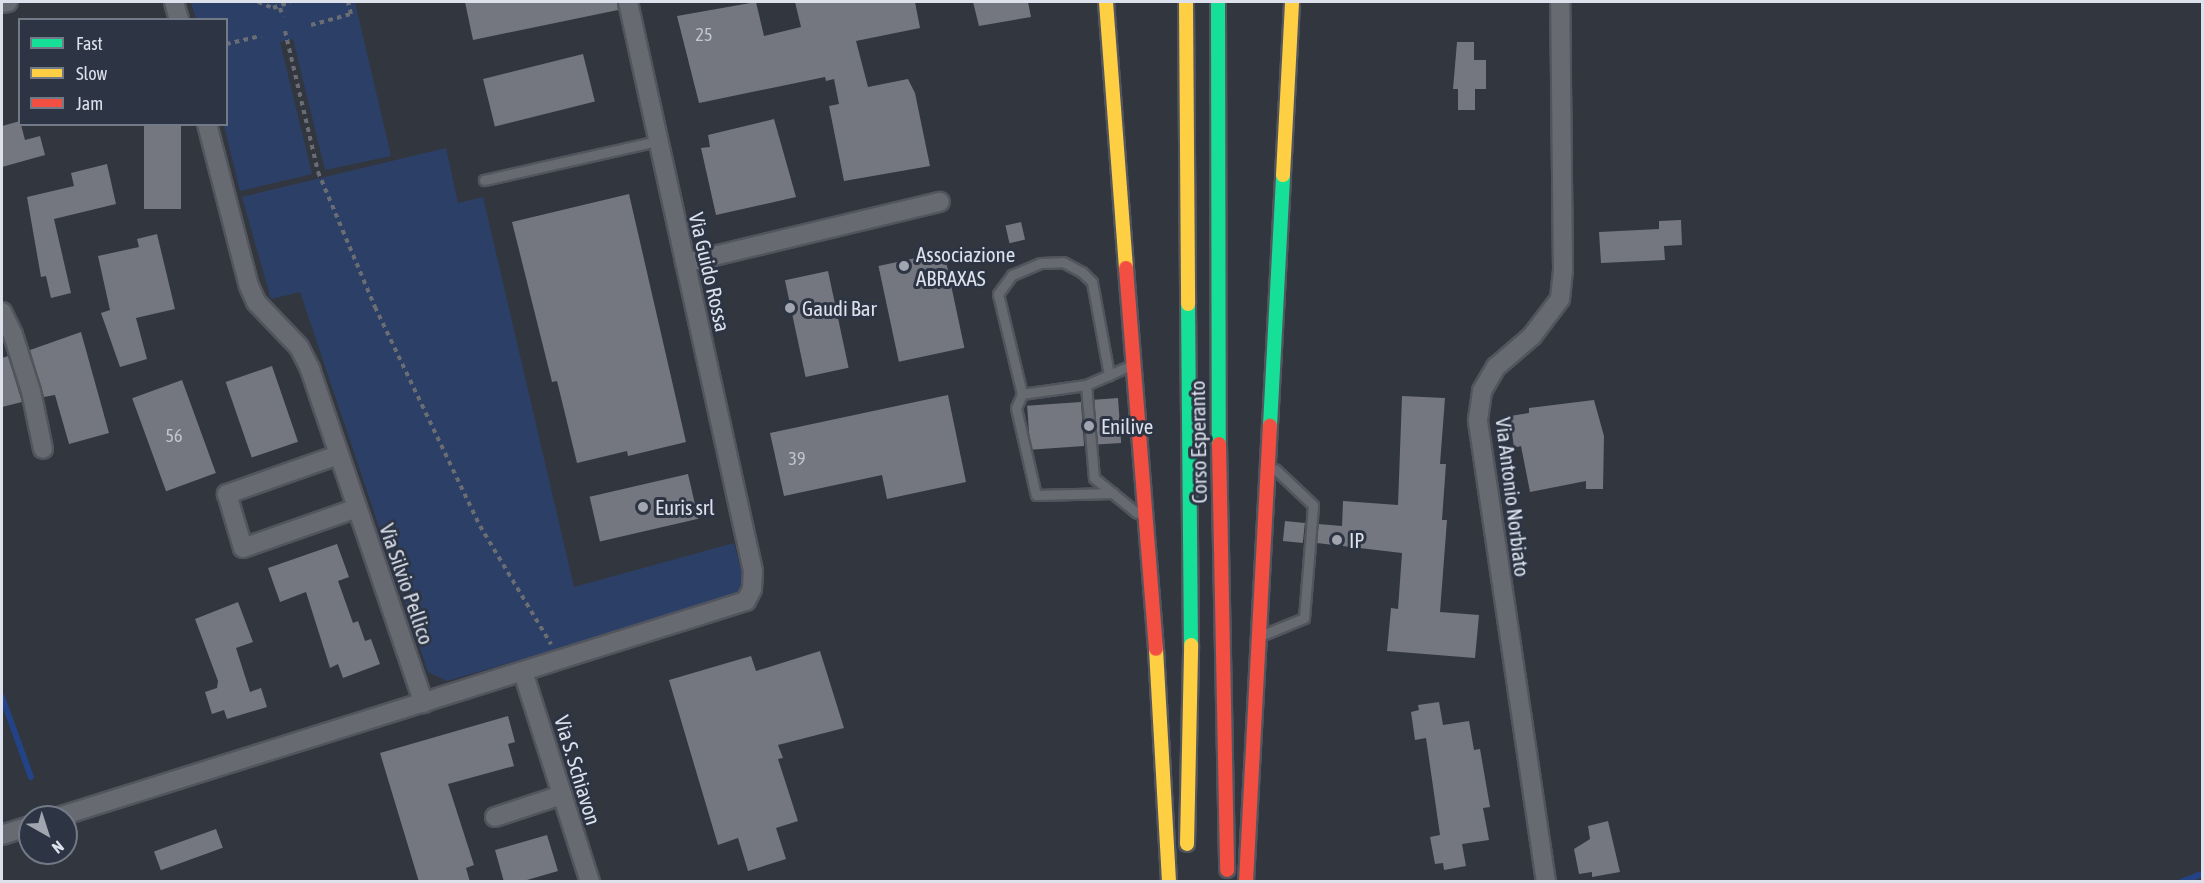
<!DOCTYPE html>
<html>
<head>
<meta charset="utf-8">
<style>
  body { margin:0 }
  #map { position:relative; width:2204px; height:883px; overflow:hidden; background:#32363f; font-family:"Asap Condensed",sans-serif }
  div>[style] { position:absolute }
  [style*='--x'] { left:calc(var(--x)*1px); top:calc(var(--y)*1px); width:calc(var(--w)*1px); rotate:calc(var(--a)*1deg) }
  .green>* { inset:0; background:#2c4067 }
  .stream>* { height:6px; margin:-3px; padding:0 3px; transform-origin:3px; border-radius:3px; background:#234386 }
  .building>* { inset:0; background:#74777f; transform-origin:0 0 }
  .path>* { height:4px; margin-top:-2px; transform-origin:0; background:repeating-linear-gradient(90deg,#6a6d73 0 4.5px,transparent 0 9px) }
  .roads { filter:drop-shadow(2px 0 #52555d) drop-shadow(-2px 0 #52555d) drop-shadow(0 2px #52555d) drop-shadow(0 -2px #52555d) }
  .lane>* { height:9px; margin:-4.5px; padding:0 4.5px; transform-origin:4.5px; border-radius:4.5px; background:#676b71 }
  .street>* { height:18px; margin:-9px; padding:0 9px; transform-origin:9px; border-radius:9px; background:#676b71 }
  .fast>* { height:14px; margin:-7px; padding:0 7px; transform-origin:7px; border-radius:7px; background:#16e098 }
  .slow>* { height:14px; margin:-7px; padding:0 7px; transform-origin:7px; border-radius:7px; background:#ffcf43 }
  .jam>* { height:14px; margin:-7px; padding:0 7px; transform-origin:7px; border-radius:7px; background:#f24e42 }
  .dots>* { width:16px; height:16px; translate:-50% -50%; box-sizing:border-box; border:3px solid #2d3544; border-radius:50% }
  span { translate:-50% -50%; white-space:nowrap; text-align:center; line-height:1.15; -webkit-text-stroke:6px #2d3544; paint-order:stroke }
  .number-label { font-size:18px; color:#c2c6d0 }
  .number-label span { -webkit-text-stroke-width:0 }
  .poi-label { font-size:21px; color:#dce1eb }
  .left { translate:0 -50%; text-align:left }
  .street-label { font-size:21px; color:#dce1eb }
  .frame { position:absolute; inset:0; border:3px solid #dce1eb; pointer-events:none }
  .legend { position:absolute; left:18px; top:18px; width:210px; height:108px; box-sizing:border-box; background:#2d3544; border:2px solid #737a87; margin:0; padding:8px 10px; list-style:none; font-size:18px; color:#dce1eb }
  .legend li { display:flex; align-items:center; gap:12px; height:30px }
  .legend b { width:30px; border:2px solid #737a87 }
  .north { position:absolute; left:18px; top:805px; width:60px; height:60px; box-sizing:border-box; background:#2d3544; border:2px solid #737a87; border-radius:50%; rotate:141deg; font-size:16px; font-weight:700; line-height:24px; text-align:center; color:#dce1eb }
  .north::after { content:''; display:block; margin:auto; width:21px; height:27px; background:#a0a5af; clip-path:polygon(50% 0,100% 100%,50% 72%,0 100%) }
</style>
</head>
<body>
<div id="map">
  <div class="green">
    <i style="clip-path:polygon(191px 2px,355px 2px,391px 156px,325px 170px,293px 39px,280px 42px,312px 174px,240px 191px,224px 125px,226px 20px,196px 19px)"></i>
    <i style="clip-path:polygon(446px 148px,458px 203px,483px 197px,574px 587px,734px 543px,744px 581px,736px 597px,447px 681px,428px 672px,300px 292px,271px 299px,242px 197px)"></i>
  </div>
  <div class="stream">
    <i style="--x:2;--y:697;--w:85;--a:70.1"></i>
    <i style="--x:2181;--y:882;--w:22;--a:-21"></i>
  </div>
  <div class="building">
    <i style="clip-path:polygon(465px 2px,617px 2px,618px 10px,473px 40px)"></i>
    <i style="clip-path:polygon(756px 2px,764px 36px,801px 27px,795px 2px,915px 2px,920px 28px,856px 41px,868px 87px,908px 79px,915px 93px,930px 166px,844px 181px,829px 106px,839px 104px,834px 79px,826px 81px,825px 77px,699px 103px,677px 16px)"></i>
    <i style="clip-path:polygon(973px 2px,1028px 2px,1031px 17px,979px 26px)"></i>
    <i style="clip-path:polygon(1457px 42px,1474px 42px,1474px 60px,1486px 60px,1486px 89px,1475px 89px,1475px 110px,1458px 110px,1458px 89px,1453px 89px)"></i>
    <i style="left:583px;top:54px;width:49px;height:103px;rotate:76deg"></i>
    <i style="clip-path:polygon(774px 119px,796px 197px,716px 215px,701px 148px,710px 147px,708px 135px)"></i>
    <i style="clip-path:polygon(20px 121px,25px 140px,40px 136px,45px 155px,2px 167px,2px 126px)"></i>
    <i style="left:144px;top:124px;width:37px;height:85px"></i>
    <i style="clip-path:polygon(107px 164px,116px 204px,54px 219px,71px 293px,51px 298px,46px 276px,41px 277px,27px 197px,74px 186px,71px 173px)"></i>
    <i style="clip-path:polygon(629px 194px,686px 442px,628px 456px,627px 451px,577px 463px,557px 381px,552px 382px,512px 222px)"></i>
    <i style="clip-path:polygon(1681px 220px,1682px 245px,1664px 246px,1665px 260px,1601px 263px,1599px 232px,1659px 229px,1659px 221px)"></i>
    <i style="left:1021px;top:222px;width:18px;height:16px;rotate:77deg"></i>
    <i style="clip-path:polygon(157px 234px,175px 309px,136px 318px,147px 359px,120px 367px,101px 313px,110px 310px,98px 256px,139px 247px,137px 239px)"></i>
    <i style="left:944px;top:252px;width:98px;height:67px;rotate:78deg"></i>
    <i style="left:828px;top:271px;width:99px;height:44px;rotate:78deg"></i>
    <i style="clip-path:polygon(81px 332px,109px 433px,69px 444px,55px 395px,44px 397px,30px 350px)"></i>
    <i style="clip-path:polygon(8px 356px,22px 402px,2px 407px,2px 358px)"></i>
    <i style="left:272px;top:366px;width:80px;height:49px;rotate:71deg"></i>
    <i style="left:182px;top:380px;width:99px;height:53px;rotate:70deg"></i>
    <i style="clip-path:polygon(948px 395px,966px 482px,887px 499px,882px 475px,784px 496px,770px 433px)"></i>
    <i style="clip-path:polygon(1402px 396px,1445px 398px,1440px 464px,1446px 464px,1442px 520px,1447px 520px,1440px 612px,1479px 615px,1475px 658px,1387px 651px,1391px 608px,1398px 609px,1402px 553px,1317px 543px,1318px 524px,1342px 526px,1343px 501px,1398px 505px)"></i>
    <i style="left:1118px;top:398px;width:45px;height:24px;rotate:86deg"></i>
    <i style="clip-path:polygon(1594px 400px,1604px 436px,1603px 489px,1586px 489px,1586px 481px,1530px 492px,1521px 446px,1514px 448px,1510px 416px,1529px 413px,1529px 408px)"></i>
    <i style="left:1081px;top:402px;width:44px;height:54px;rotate:86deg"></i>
    <i style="left:688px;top:474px;width:46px;height:101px;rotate:77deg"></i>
    <i style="left:1285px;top:521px;width:20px;height:20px;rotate:6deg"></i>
    <i style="clip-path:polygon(337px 544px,349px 577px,338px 581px,353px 623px,358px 621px,365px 641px,371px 639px,380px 664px,343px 678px,338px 664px,330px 668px,306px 592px,280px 602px,268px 568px)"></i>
    <i style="clip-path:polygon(238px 602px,253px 642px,236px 648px,250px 692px,261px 688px,267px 707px,227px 719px,224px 710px,212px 714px,205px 692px,217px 688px,218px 681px,195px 619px)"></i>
    <i style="clip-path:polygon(820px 651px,844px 728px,778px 745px,783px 758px,778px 759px,798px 821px,776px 828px,786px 859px,748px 871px,738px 838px,718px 845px,669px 680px,751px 656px,756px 671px)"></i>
    <i style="clip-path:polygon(1439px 702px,1443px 725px,1469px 721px,1474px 750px,1480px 749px,1490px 807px,1483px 808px,1489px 840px,1462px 844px,1466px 866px,1444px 870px,1443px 863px,1435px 864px,1430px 837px,1440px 835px,1426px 738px,1415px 740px,1411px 712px,1419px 710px,1418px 705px)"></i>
    <i style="clip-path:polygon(508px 716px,515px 742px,508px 744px,514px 766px,448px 784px,474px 865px,466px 868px,470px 882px,419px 882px,380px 753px)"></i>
    <i style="clip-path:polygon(1608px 821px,1620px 872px,1592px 877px,1592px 872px,1579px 874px,1574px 849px,1590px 839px,1588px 826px)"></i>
    <i style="left:216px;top:829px;width:20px;height:66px;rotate:70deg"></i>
    <i style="clip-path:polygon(547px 835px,558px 871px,520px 882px,504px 882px,495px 850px)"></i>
  </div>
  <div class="path">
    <i style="--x:258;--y:2;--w:16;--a:22"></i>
    <i style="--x:273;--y:8;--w:18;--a:-19"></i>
    <i style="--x:280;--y:8;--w:9;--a:72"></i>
    <i style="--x:311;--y:25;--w:41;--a:-15.4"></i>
    <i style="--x:351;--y:14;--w:12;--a:-104"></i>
    <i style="--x:285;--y:31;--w:145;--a:76.8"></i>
    <i style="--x:318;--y:172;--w:147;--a:67.1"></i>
    <i style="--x:375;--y:307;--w:243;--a:64.4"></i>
    <i style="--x:480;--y:526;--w:138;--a:59"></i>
    <i style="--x:226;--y:44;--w:36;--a:-13"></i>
  </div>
  <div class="roads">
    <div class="lane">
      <i style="--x:484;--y:180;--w:177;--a:-12.7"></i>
      <i style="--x:1127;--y:367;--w:45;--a:156.3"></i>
      <i style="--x:1086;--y:385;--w:93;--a:85.1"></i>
      <i style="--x:1094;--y:478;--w:55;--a:39.1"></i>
      <i style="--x:1086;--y:385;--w:65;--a:172"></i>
      <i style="--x:1022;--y:394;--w:103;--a:-103.5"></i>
      <i style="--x:998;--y:294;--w:24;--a:-54"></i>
      <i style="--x:1012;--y:275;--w:30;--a:-23"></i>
      <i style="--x:1040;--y:263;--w:23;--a:-2"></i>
      <i style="--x:1063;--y:262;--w:21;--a:28"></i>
      <i style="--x:1082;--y:272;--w:14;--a:45"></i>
      <i style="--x:1092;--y:282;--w:95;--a:79.6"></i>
      <i style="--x:1022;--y:394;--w:15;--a:113"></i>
      <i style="--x:1016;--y:408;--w:89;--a:77.1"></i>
      <i style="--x:1036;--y:495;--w:77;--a:-1.5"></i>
      <i style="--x:1265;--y:634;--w:42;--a:-22.3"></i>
      <i style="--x:1304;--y:618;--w:113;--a:-85.4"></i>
      <i style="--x:1313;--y:505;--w:52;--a:-136.5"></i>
    </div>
    <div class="street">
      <i style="--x:174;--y:2;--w:19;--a:74"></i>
      <i style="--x:2;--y:3;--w:6;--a:-9"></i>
      <i style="--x:207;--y:124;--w:167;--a:75.5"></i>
      <i style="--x:249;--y:286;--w:17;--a:66"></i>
      <i style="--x:256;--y:302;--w:62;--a:46.3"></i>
      <i style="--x:299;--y:347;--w:25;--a:63"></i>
      <i style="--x:310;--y:369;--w:353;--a:71.2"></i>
      <i style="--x:685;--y:263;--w:262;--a:-13.5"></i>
      <i style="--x:2;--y:312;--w:25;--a:64"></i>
      <i style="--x:13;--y:335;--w:59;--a:72.2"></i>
      <i style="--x:31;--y:391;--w:59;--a:78.3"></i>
      <i style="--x:338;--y:455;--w:118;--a:160.6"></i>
      <i style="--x:227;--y:494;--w:56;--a:73.5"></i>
      <i style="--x:243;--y:548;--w:121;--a:-19.3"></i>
      <i style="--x:523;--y:672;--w:220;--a:72.3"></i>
      <i style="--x:58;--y:817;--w:721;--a:-17.43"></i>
      <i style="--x:746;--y:601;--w:13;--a:-63"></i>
      <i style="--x:752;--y:589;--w:18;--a:-87"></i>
      <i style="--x:753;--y:571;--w:583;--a:-102.39"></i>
      <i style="--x:495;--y:817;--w:71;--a:-18.2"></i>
      <i style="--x:2;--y:835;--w:29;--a:-18"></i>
      <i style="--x:1546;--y:882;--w:467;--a:-98.4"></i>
      <i style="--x:1478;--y:420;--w:29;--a:-82"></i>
      <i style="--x:1482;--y:391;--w:28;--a:-60"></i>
      <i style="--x:1496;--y:367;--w:48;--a:-40.7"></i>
      <i style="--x:1532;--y:336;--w:46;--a:-52.9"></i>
      <i style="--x:1560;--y:299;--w:28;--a:-84"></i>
      <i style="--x:1563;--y:271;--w:269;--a:-90.6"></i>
    </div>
    <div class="fast">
      <i style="--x:1218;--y:2;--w:442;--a:89.9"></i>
      <i style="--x:1188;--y:304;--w:341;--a:89.5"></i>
      <i style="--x:1270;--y:426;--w:251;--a:-87"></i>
    </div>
    <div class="slow">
      <i style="--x:1106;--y:2;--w:267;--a:85.7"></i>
      <i style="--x:1186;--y:2;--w:302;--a:89.6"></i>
      <i style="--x:1283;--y:175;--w:173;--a:-87"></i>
      <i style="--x:1156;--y:649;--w:233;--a:86.8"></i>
      <i style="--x:1187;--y:844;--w:199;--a:-88.8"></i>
    </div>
    <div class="jam">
      <i style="--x:1126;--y:268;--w:382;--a:85.5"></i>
      <i style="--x:1219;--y:444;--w:426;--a:88.9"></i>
      <i style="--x:1246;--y:882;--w:457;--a:-87"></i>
    </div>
  </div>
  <div class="dots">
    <i style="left:904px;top:266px;background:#a0a5af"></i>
    <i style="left:790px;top:308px;background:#a0a5af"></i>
    <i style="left:1089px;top:426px;background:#a0a5af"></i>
    <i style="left:643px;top:507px;background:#a0a5af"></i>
    <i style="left:1337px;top:540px;background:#a0a5af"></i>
  </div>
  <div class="number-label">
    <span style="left:704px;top:35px">25</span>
    <span style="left:174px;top:436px">56</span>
    <span style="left:797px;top:459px">39</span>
  </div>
  <div class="poi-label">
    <span class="left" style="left:916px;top:266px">Associazione<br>ABRAXAS</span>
    <span class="left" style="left:802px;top:308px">Gaudi Bar</span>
    <span class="left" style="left:1101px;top:426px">Enilive</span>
    <span class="left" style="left:655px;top:507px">Euris srl</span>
    <span class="left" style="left:1349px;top:540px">IP</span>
  </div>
  <div class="street-label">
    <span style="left:710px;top:272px;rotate:77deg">Via Guido Rossa</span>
    <span style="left:1198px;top:442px;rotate:-91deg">Corso Esperanto</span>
    <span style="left:1513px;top:497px;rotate:83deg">Via Antonio Norbiato</span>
    <span style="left:407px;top:584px;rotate:71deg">Via Silvio Pellico</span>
    <span style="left:578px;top:770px;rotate:73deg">Via S. Schiavon</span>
  </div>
  <div class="frame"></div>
  <ul class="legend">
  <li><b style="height:8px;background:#16e098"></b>Fast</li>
  <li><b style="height:8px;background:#ffcf43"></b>Slow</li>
  <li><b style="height:8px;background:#f24e42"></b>Jam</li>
  </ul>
  <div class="north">N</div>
</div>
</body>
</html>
